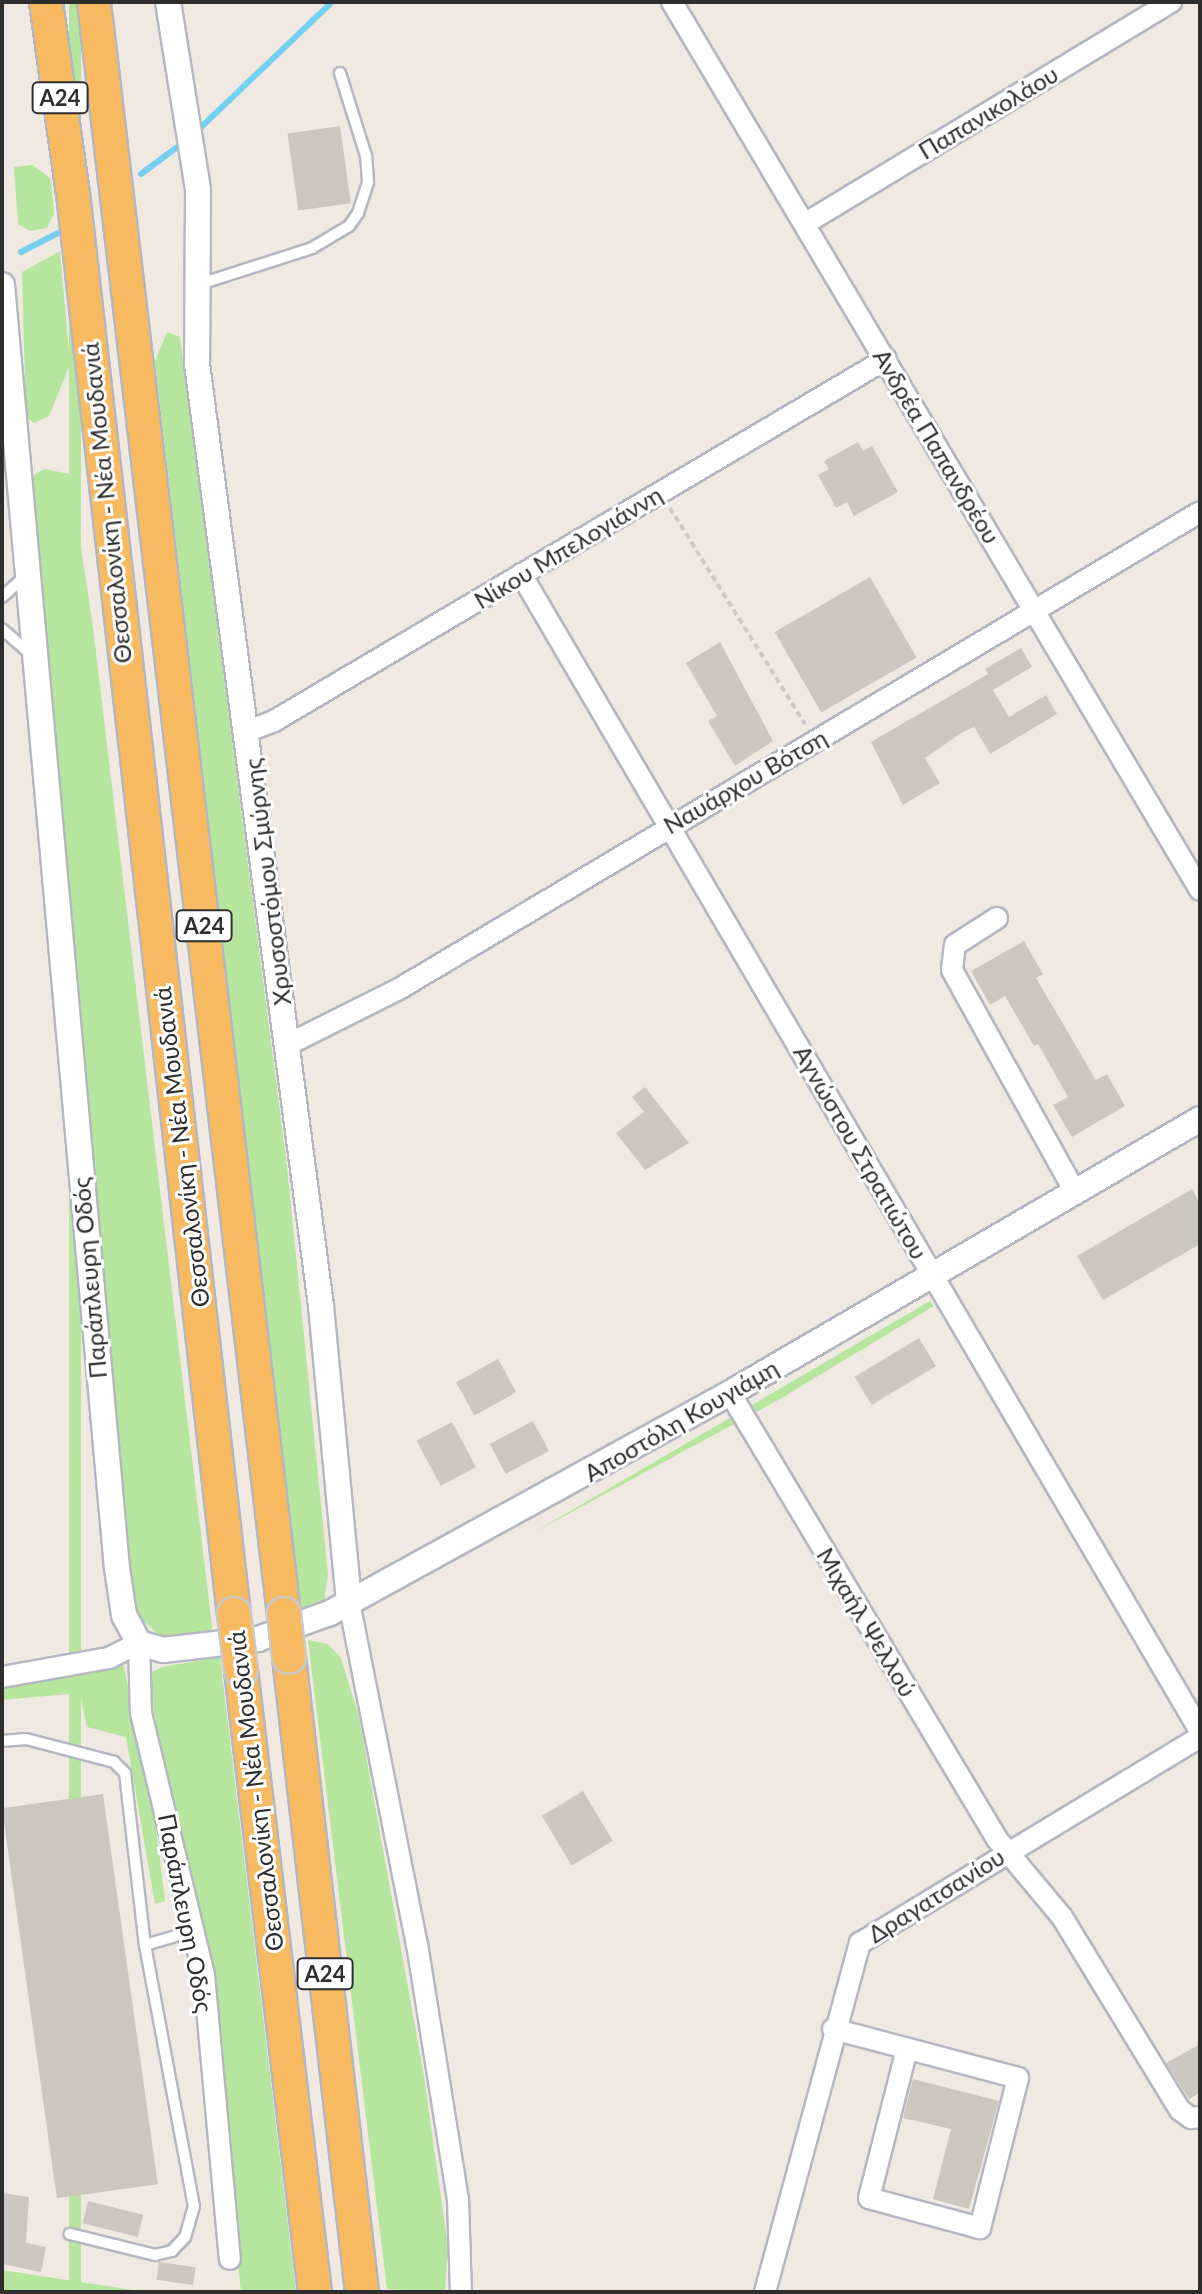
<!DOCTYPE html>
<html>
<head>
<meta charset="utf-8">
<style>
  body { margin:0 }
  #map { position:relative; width:1202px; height:2294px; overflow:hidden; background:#efe9e1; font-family:Lato,sans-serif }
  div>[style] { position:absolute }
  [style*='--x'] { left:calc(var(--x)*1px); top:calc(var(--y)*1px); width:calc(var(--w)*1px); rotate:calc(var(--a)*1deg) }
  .green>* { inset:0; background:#b6e59e; transform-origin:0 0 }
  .stream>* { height:6px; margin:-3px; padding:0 3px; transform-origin:3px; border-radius:3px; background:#75cff0 }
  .building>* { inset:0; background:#cbc7bf; transform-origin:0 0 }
  .path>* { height:4px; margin-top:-2px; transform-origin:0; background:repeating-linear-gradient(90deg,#c9c9c9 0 6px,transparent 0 10px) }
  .roads { filter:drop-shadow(2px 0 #b4b7c1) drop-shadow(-2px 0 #b4b7c1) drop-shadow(0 2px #b4b7c1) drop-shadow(0 -2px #b4b7c1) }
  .service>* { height:10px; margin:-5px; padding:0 5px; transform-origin:5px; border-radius:5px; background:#fff }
  .minor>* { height:20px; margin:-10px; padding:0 10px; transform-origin:10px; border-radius:10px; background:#fff }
  .tertiary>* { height:24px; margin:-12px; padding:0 12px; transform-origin:12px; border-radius:12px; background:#fff }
  .trunk>* { height:32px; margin:-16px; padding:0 16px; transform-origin:16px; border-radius:16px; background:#f8ba60 }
  .bridges { filter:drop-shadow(2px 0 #c9c9c9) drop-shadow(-2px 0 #c9c9c9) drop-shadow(0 2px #c9c9c9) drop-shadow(0 -2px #c9c9c9) }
  .trunk-bridge>* { height:32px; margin:-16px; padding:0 16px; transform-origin:16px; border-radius:16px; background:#f8ba60 }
  span { translate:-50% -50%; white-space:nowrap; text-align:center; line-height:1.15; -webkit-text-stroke:6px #fff; paint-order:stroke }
  .shield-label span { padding:2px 6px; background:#fff; border:2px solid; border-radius:6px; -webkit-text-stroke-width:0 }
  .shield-label { font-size:22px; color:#2e2e2e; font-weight:700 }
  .street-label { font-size:24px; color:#2e2e2e }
  .frame { position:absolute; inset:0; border:4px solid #2e2e2e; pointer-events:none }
</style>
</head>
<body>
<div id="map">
  <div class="green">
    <i style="left:69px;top:2px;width:12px;height:2306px"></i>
    <i style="clip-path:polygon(33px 165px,51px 179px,54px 214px,47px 228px,30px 231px,18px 224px,14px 167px)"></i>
    <i style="clip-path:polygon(60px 251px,70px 364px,49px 416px,34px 423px,26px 417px,22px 272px)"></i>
    <i style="clip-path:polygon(167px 332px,180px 337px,287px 1166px,328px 1574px,324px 1602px,302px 1619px,155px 361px)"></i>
    <i style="clip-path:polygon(44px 469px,70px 474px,93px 627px,213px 1635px,162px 1638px,138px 1616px,109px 1403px,23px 482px)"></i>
    <i style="clip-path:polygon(930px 1301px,934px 1306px,780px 1399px,531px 1534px)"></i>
    <i style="clip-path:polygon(308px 1640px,328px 1644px,341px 1658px,359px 1717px,423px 2070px,448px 2246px,445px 2292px,387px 2289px)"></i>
    <i style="clip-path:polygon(220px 1657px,296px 2292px,241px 2292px,210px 1983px,149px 1688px,150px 1673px,162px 1667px)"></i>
    <i style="clip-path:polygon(124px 1666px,155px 1819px,165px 1901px,155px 1904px,126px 1737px,87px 1727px,80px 1693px,2px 1700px,2px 1687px)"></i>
    <i style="clip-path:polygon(2px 2270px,146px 2292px,2px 2292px)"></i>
  </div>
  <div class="stream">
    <i style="--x:196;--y:132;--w:188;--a:-43.7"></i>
    <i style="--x:141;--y:174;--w:54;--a:-36.7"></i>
    <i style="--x:21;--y:252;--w:44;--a:-27.1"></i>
  </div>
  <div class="building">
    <i style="left:340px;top:126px;width:78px;height:53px;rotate:82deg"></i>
    <i style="clip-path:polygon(858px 442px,863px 451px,872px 446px,898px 492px,854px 516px,847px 502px,836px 508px,818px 475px,829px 469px,824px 461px)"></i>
    <i style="left:870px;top:577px;width:93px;height:110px;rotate:60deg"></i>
    <i style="clip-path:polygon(720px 642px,773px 741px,735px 766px,708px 721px,717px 716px,686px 663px)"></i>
    <i style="clip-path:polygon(1021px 648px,1032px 667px,993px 690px,1009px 717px,1046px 695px,1057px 714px,990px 754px,974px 727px,963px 732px,925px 758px,940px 783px,903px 805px,871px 742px,988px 674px,985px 669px)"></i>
    <i style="clip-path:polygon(1024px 941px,1043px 974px,1036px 978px,1096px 1080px,1107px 1074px,1125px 1106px,1072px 1137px,1053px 1105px,1068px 1097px,1038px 1044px,1034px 1046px,1005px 996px,990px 1005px,971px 971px)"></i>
    <i style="clip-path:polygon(645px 1087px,689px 1143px,645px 1170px,616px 1133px,644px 1112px,632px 1097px)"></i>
    <i style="clip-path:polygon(1192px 1189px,1200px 1204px,1200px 1244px,1103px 1300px,1077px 1256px)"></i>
    <i style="left:919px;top:1338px;width:33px;height:75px;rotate:59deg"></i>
    <i style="left:498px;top:1359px;width:38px;height:48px;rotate:61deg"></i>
    <i style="left:533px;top:1421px;width:34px;height:49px;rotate:62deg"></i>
    <i style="left:452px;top:1422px;width:51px;height:40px;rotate:62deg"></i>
    <i style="left:583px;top:1791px;width:58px;height:48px;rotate:59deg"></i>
    <i style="left:103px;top:1794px;width:394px;height:102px;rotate:82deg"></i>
    <i style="clip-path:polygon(1200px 2044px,1200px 2093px,1189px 2099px,1166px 2063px)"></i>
    <i style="clip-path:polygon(913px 2079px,999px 2101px,969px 2209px,933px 2199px,951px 2129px,903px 2118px)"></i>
    <i style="clip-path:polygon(2px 2193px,29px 2197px,26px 2243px,46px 2247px,41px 2272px,2px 2264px)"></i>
    <i style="left:88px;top:2201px;width:57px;height:23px;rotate:14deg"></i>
    <i style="left:159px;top:2262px;width:37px;height:18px;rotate:8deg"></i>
  </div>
  <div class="path">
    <i style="--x:670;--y:508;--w:255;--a:58"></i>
  </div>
  <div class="roads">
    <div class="service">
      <i style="--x:200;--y:284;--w:118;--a:-17.8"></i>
      <i style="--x:312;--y:248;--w:43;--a:-30.7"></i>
      <i style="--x:349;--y:226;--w:16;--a:-55"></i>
      <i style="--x:358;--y:213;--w:33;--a:-72"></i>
      <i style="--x:368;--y:182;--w:26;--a:-94"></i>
      <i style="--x:366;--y:156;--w:87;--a:-107.4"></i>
      <i style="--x:2;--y:597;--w:31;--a:-42"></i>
      <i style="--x:2;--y:629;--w:38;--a:41"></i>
      <i style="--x:2;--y:1741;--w:24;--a:-5"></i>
      <i style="--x:26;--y:1739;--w:91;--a:14.6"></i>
      <i style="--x:114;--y:1762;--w:16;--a:45"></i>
      <i style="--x:125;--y:1773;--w:173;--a:83.4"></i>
      <i style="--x:145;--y:1945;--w:266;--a:79.4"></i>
      <i style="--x:194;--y:2206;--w:32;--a:106"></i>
      <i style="--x:185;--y:2237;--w:19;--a:133"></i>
      <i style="--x:172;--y:2251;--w:17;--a:167"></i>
      <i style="--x:155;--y:2255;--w:88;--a:-166.1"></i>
      <i style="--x:145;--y:1945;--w:50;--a:-16.3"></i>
    </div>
    <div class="minor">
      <i style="--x:672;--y:2;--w:1033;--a:59.26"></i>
      <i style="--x:806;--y:223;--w:427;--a:-31.2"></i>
      <i style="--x:521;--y:574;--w:1342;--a:59.59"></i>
      <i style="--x:248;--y:731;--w:28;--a:-21"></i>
      <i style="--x:274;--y:721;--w:711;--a:-30.6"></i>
      <i style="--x:997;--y:918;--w:50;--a:147.3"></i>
      <i style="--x:955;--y:945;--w:25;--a:97"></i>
      <i style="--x:952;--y:970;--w:254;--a:61"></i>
      <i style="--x:287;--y:1045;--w:125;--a:-26.6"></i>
      <i style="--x:399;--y:989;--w:932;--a:-30.77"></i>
      <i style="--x:730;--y:1393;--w:520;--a:59.09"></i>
      <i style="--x:997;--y:1839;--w:102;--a:50.2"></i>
      <i style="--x:1062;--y:1917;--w:226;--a:58.6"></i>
      <i style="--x:1180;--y:2110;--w:14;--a:36"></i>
      <i style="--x:1191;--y:2118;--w:9;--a:-6"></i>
      <i style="--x:349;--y:1602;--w:349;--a:78.8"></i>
      <i style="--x:417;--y:1944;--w:258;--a:80.9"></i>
      <i style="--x:458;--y:2199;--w:93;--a:88.2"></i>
      <i style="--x:2;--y:1677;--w:109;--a:-10.1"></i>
      <i style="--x:109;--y:1658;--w:34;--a:-27"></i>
      <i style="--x:139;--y:1643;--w:70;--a:88.4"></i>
      <i style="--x:141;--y:1713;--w:269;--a:76.5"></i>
      <i style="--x:204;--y:1975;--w:285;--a:84.8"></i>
      <i style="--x:833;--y:2029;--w:191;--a:14.8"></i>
      <i style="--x:1018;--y:2078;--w:155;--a:104.2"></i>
      <i style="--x:980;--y:2228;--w:115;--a:-164.9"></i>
      <i style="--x:869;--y:2198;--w:154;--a:-75.7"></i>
      <i style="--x:765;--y:2292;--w:362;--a:-74.8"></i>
      <i style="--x:860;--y:1943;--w:398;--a:-31.2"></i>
    </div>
    <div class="tertiary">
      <i style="--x:168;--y:2;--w:190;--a:80.9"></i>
      <i style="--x:198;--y:190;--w:174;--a:90.3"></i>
      <i style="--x:197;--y:364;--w:950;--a:82.5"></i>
      <i style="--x:321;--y:1306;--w:297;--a:84.6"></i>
      <i style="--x:2;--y:285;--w:1288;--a:84.88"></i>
      <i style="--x:117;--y:1568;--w:48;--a:81.5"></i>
      <i style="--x:124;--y:1615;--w:32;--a:62"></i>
      <i style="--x:139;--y:1643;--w:25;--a:16"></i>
      <i style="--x:163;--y:1650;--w:96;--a:-6.6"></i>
      <i style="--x:258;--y:1639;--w:77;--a:-19.9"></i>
      <i style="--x:330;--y:1613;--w:457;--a:-28.8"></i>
      <i style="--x:730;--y:1393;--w:544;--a:-30.24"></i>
    </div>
    <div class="trunk">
      <i style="--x:46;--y:2;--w:193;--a:82"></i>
      <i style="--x:73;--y:193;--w:1430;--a:83.54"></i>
      <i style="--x:94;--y:2;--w:1623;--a:83.28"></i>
      <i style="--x:289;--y:1657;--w:639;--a:83.44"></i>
      <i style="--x:241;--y:1670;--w:626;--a:83.22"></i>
    </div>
  </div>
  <div class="bridges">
    <div class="trunk-bridge">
      <i style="--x:234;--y:1614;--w:56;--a:82.9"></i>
      <i style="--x:284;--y:1614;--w:43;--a:83.4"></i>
    </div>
  </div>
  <div class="shield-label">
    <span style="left:60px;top:98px">Α24</span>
    <span style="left:204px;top:926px">Α24</span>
    <span style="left:325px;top:1974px">Α24</span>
  </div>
  <div class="street-label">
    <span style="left:988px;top:112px;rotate:-31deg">Παπανικολάου</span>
    <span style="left:937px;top:446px;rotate:59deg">Ανδρέα Παπανδρέου</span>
    <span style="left:106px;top:503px;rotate:-96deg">Θεσσαλονίκη - Νέα Μουδανιά</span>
    <span style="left:568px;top:547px;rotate:-31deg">Νίκου Μπελογιάννη</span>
    <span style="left:745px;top:781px;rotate:-30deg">Ναυάρχου Βότση</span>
    <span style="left:267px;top:882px;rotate:-97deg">Χρυσοστόμου Σμύρνης</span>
    <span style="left:181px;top:1147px;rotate:-97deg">Θεσσαλονίκη - Νέα Μουδανιά</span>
    <span style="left:861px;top:1152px;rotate:60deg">Αγνώστου Στρατιώτου</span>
    <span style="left:89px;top:1278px;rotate:-95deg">Παράπλευρη Οδός</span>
    <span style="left:681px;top:1420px;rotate:-30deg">Αποστόλη Κουγιάμη</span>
    <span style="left:867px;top:1622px;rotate:59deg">Μιχαήλ Ψελλού</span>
    <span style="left:255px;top:1791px;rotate:-97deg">Θεσσαλονίκη - Νέα Μουδανιά</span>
    <span style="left:936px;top:1895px;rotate:-32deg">Δραγατσανίου</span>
    <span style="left:186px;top:1913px;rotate:79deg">Παράπλευρη Οδός</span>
  </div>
  <div class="frame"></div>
</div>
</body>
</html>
